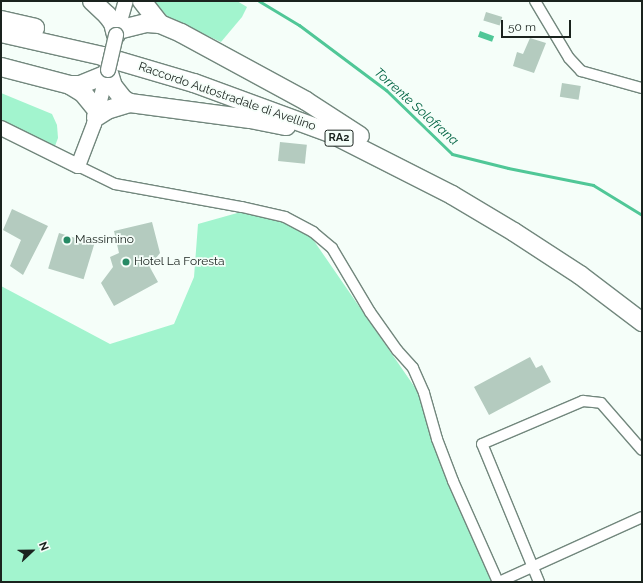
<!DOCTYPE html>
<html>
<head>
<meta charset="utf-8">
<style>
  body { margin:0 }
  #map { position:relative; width:643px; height:583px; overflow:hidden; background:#f5fef9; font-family:Raleway,sans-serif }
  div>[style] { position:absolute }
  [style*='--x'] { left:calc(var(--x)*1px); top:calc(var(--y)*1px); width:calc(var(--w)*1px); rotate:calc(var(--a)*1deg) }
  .green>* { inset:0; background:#a2f4ce }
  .water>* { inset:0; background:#50c797; transform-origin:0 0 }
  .stream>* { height:3px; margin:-1.5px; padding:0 1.5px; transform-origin:1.5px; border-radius:1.5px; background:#50c797 }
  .building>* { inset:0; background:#b4cbbf; transform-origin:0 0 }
  .roads { filter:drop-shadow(1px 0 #72877d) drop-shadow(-1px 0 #72877d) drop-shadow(0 1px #72877d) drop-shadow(0 -1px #72877d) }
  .street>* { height:10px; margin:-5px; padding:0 5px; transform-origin:5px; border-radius:5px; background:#fff }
  .secondary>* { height:14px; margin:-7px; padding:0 7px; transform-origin:7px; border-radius:7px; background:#fff }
  .highway>* { height:18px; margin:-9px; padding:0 9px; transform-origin:9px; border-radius:9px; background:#fff }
  .bridges { filter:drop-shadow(1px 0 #72877d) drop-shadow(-1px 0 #72877d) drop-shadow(0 1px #72877d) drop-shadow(0 -1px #72877d) }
  .secondary-bridge>* { height:14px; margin:-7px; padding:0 7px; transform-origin:7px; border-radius:7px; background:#fff }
  .dots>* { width:11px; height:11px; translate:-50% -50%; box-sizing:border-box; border:2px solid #f5fef9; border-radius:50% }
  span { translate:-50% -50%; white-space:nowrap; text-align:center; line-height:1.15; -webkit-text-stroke:3.5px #f5fef9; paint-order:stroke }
  .shield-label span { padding:1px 3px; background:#f5fef9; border:1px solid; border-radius:3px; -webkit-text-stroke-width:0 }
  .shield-label { font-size:11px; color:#1a231e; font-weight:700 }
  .street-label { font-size:12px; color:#1a231e }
  .poi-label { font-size:12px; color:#1a231e }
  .left { translate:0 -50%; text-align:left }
  .water-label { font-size:13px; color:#006343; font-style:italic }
  .frame { position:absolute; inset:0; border:2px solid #1a231e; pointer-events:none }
  .north { position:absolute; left:12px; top:531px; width:40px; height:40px; -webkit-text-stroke:3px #f5fef9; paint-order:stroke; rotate:68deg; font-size:11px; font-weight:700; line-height:16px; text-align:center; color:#1a231e }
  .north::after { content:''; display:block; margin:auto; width:14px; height:18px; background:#1a231e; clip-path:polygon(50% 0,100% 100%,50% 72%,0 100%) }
  .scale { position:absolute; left:501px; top:20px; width:70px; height:18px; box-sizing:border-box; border:2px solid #1a231e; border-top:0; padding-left:5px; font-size:12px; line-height:14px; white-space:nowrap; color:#1a231e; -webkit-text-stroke:3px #f5fef9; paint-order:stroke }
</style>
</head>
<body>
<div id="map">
  <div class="green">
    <i style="clip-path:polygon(153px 1px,237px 1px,247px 7px,242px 17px,221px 42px,169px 18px)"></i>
    <i style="clip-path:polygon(1px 93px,52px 114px,57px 125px,58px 138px,55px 146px,1px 122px)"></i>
    <i style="clip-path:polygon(248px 210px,301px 222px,427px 405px,493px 582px,1px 582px,1px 286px,110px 344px,174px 324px,194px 277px,198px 224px)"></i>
  </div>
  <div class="water">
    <i style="left:480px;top:31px;width:15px;height:6px;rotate:20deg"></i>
  </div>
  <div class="stream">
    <i style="--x:259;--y:1;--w:47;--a:31"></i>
    <i style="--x:299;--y:25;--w:109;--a:36.8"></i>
    <i style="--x:386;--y:90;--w:92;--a:44.1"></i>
    <i style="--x:452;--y:154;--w:58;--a:14"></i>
    <i style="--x:508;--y:168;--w:87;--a:11.3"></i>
    <i style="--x:593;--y:185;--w:57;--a:31.5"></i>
  </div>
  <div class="building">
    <i style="left:486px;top:12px;width:17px;height:9px;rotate:17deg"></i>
    <i style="clip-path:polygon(530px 38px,546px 43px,534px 73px,513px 66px,517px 52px,523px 54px)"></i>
    <i style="left:562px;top:83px;width:19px;height:14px;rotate:9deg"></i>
    <i style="left:280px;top:142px;width:27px;height:19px;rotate:6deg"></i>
    <i style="clip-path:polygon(12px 209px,48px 226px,23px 275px,10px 266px,21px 240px,3px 230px)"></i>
    <i style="clip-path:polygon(152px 222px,160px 253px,156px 258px,147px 262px,158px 282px,114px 306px,101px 283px,113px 267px,110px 257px,119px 253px,114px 231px)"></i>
    <i style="left:59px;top:233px;width:37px;height:37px;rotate:17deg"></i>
    <i style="clip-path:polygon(530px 357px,536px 368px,542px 365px,551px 382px,489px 415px,474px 387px)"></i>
  </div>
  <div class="roads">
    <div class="street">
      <i style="--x:535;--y:1;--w:66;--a:59.2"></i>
      <i style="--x:569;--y:58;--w:18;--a:47"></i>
      <i style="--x:581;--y:71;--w:63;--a:15.6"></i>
      <i style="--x:78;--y:166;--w:41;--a:25.9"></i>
      <i style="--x:115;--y:184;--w:129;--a:10.3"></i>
      <i style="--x:242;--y:207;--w:44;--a:13.1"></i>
      <i style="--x:285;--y:217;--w:32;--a:28"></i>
      <i style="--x:313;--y:232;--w:25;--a:40"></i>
      <i style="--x:332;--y:248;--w:74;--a:59.3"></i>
      <i style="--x:370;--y:312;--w:47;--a:54.6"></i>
      <i style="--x:397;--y:350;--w:24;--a:48"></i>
      <i style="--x:413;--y:368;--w:27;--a:66"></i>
      <i style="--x:424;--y:393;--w:48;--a:74.2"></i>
      <i style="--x:437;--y:439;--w:45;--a:69.1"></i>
      <i style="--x:453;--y:481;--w:111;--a:66"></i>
      <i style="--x:499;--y:582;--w:157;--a:-24.4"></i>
      <i style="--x:539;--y:582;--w:149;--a:-112.4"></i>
      <i style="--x:482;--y:444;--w:110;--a:-23.1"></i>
      <i style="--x:583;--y:401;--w:18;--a:6"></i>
      <i style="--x:601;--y:403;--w:62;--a:48.9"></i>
    </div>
    <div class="secondary">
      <i style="--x:116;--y:35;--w:35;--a:-74"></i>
      <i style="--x:1;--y:128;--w:86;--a:26.3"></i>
      <i style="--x:78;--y:166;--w:45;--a:-69.1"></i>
      <i style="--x:94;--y:124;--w:56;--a:-75.5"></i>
    </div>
    <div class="highway">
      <i style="--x:92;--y:1;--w:21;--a:43"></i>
      <i style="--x:107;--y:15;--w:10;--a:53"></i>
      <i style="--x:113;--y:23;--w:12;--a:76"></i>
      <i style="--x:142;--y:1;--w:29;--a:52"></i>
      <i style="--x:1;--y:20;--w:35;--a:13"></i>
      <i style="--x:118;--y:30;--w:30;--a:-14"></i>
      <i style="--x:147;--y:23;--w:13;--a:4"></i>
      <i style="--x:160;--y:24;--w:23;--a:23"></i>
      <i style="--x:181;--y:33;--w:142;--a:28.5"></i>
      <i style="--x:306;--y:101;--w:64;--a:32.9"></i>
      <i style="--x:1;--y:33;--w:104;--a:12.8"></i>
      <i style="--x:102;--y:56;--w:96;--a:16.4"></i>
      <i style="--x:194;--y:83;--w:145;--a:20.2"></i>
      <i style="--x:330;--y:133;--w:137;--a:26.9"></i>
      <i style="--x:452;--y:195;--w:72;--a:30.8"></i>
      <i style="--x:514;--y:232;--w:79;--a:33.1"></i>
      <i style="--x:580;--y:275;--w:78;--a:37.2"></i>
      <i style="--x:1;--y:67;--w:71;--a:14.6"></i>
      <i style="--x:70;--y:85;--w:10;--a:0"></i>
      <i style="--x:80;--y:85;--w:29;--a:-22"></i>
      <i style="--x:108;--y:70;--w:17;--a:73"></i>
      <i style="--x:113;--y:86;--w:16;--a:52"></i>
      <i style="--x:123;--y:99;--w:8;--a:30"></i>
      <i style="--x:130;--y:103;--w:121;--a:7.6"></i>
      <i style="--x:250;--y:119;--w:37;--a:11"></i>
      <i style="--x:70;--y:85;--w:15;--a:32"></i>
      <i style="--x:83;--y:93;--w:22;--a:51"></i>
      <i style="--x:96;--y:117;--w:13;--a:-32"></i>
      <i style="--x:107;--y:110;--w:24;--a:-17"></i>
    </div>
  </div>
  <div class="bridges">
    <div class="secondary-bridge">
      <i style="--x:108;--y:70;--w:36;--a:-77"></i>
    </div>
  </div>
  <div class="dots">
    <i style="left:67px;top:240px;background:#278a65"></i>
    <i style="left:126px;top:262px;background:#278a65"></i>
  </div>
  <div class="shield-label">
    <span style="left:339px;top:138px">RA2</span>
  </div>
  <div class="street-label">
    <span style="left:227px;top:97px;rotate:19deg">Raccordo Autostradale di Avellino</span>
  </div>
  <div class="poi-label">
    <span class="left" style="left:75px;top:240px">Massimino</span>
    <span class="left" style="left:134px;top:262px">Hotel La Foresta</span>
  </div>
  <div class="water-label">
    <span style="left:416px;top:107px;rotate:42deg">Torrente Solofrana</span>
  </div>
  <div class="frame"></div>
  <div class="north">N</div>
  <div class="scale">50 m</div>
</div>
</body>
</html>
